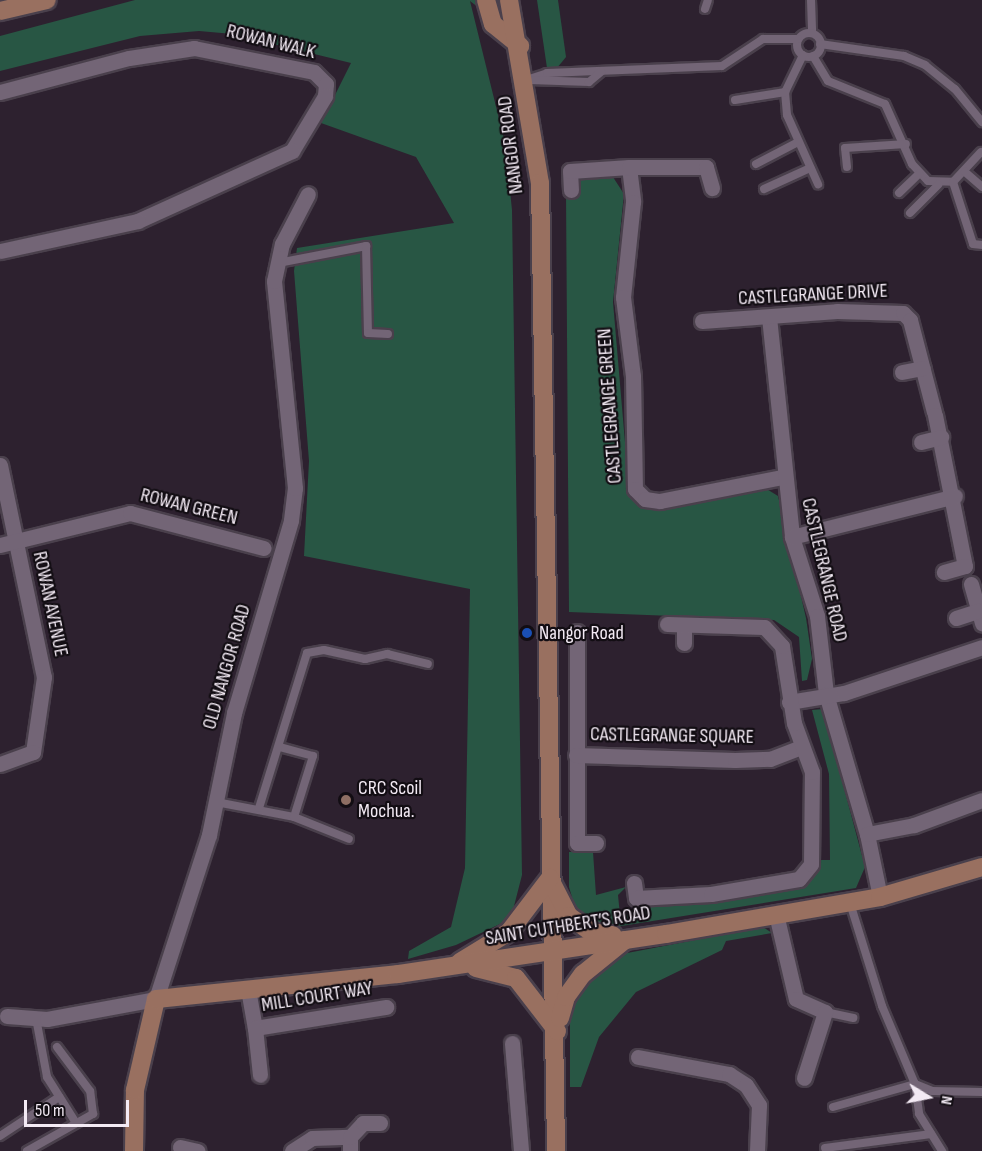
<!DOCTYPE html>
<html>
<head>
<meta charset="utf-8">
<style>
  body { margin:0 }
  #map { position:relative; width:982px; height:1151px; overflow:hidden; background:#2d212f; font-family:"Sofia Sans Condensed",sans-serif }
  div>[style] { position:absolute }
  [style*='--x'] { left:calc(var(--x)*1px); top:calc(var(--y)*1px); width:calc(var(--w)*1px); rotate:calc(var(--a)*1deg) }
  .green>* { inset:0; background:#285644 }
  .roads { filter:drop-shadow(2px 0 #4a404c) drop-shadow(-2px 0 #4a404c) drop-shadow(0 2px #4a404c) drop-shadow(0 -2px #4a404c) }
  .lane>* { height:8px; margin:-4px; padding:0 4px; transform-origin:4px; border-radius:4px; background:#736576 }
  .lane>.ring { margin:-4px; padding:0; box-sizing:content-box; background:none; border:8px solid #736576; border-radius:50% }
  .street>* { height:15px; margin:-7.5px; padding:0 7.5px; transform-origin:7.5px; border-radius:7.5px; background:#736576 }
  .secondary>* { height:18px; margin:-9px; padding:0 9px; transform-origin:9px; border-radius:9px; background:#997060 }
  .dots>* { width:16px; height:16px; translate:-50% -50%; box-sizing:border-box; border:3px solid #120d13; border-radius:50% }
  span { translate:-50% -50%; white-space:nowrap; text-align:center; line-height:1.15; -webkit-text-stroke:4.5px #120d13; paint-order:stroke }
  .street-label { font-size:20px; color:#f3eaf4 }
  .poi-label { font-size:20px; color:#f3eaf4 }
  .left { translate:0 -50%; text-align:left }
  .north { position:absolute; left:898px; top:1067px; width:60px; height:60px; -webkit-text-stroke:4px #120d13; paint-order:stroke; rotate:100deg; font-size:16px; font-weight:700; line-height:24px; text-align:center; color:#f3eaf4 }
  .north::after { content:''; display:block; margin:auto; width:21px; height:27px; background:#f3eaf4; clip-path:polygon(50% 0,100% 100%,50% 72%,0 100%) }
  .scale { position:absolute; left:24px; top:1100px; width:105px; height:27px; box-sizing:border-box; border:3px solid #f3eaf4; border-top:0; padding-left:8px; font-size:18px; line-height:21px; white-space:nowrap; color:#f3eaf4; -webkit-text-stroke:4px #120d13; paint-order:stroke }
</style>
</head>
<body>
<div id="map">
  <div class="green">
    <i style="clip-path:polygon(135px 0,478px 0,483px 11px,470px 1px,505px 143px,512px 210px,522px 875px,513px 910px,504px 922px,456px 945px,408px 959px,409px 951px,451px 927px,465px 868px,470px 589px,304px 556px,309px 461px,294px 271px,297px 248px,454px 223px,416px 157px,321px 123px,351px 63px,233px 34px,199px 31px,140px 36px,0 71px,0 36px)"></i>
    <i style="clip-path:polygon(537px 0,558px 0,566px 57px,557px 68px,547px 68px)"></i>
    <i style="clip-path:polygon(611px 174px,624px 194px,613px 302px,629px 489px,659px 505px,765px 488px,778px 496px,806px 618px,812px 659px,807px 680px,802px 681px,799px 637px,774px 620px,569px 612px,566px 194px,584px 175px)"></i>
    <i style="clip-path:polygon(823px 709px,865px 867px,856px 888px,603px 929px,576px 911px,569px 887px,569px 852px,593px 852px,596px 895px,626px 887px,618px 895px,620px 915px,643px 914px,648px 904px,715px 901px,801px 886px,814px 876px,820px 860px,830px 860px,829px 774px,812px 710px)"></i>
    <i style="clip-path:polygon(763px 927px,772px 933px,726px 941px,722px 950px,636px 992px,599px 1037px,581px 1087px,570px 1087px,570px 1017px,580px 987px,622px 954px)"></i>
  </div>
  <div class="roads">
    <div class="lane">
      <i style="--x:811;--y:0;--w:33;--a:88"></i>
      <i style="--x:705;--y:9;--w:9;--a:-72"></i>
      <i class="ring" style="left:797px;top:33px;width:16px;height:16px"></i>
      <i style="--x:820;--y:44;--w:85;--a:8.1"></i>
      <i style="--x:904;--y:56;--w:23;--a:23"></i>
      <i style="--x:925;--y:65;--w:38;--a:39"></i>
      <i style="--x:955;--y:89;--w:43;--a:50.7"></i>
      <i style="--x:803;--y:55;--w:41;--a:115.9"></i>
      <i style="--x:785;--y:92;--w:23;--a:85"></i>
      <i style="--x:787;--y:115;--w:76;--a:65.8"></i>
      <i style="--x:813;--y:56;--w:29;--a:59"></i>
      <i style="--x:828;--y:81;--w:61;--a:22"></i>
      <i style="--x:885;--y:104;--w:66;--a:65.8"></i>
      <i style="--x:912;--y:164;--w:23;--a:47"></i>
      <i style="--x:928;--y:181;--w:25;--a:2"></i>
      <i style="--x:953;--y:182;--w:41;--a:-47"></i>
      <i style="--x:526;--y:80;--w:22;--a:-18"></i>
      <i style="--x:547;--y:73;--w:175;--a:-2.3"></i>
      <i style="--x:722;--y:66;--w:49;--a:-33.4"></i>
      <i style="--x:763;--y:39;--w:35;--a:0"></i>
      <i style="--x:529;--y:80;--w:60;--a:1.9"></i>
      <i style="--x:589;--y:82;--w:16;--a:-40"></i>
      <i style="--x:735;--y:100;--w:51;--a:-9.1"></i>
      <i style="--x:756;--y:164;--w:47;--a:-27.6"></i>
      <i style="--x:847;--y:167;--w:19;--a:-96"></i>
      <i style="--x:845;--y:148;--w:61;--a:-3.8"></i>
      <i style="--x:965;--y:172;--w:23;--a:41"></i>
      <i style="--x:953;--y:182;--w:65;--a:72.1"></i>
      <i style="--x:973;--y:244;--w:9;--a:6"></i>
      <i style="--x:764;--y:189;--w:51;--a:-24.5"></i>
      <i style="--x:899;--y:193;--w:28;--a:-44"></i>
      <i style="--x:910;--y:213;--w:40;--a:-45"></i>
      <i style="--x:278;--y:263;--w:90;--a:-10.9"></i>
      <i style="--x:366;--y:246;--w:87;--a:88.7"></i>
      <i style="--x:368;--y:333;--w:20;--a:3"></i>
      <i style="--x:216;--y:802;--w:79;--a:10.9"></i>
      <i style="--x:294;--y:817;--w:64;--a:-72.7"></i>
      <i style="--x:313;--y:756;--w:35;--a:-165"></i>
      <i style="--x:259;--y:808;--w:162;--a:-72.8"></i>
      <i style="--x:307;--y:653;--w:17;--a:-10"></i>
      <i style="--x:324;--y:650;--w:42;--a:12.4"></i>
      <i style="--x:365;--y:659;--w:23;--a:-13"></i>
      <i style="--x:387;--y:654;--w:42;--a:13.7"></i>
      <i style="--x:294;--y:817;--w:59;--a:21.8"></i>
      <i style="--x:850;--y:903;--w:108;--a:72.7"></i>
      <i style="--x:882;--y:1006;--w:85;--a:67.1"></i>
      <i style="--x:915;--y:1084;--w:18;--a:22"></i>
      <i style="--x:932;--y:1091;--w:50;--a:1.1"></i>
      <i style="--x:825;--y:1012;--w:29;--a:12"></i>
      <i style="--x:36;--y:1018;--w:60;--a:79.4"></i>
      <i style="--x:47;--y:1077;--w:54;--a:57.8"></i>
      <i style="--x:833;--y:1107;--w:85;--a:-15.7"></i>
      <i style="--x:915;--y:1084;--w:30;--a:82"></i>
      <i style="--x:919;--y:1114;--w:44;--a:58.1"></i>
      <i style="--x:0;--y:1136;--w:71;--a:-33.5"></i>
      <i style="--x:825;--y:1148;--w:107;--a:-7.5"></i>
      <i style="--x:27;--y:1151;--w:76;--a:-29.3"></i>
      <i style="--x:93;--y:1114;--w:23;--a:-97"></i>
      <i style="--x:90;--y:1091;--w:55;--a:-126.9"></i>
    </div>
    <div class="street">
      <i style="--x:0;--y:92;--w:133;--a:-14.8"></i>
      <i style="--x:129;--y:58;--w:66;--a:-8.7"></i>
      <i style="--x:194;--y:48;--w:122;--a:11.3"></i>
      <i style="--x:314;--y:72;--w:17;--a:45"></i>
      <i style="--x:326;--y:84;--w:12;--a:95"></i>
      <i style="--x:325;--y:96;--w:64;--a:121"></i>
      <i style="--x:292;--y:151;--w:169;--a:155.6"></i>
      <i style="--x:138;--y:221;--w:141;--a:167.7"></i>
      <i style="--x:629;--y:167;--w:35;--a:83"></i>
      <i style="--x:633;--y:202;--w:96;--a:96"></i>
      <i style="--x:623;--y:297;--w:80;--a:82.8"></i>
      <i style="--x:633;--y:376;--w:113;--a:89"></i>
      <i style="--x:635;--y:489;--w:14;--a:45"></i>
      <i style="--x:645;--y:499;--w:15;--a:8"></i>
      <i style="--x:660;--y:501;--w:124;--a:-11.1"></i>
      <i style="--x:571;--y:190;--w:19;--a:-93"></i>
      <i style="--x:570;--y:171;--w:59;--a:-3.9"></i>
      <i style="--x:629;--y:167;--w:77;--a:0"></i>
      <i style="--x:706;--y:167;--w:22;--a:74"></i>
      <i style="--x:769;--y:317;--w:221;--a:84"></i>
      <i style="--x:792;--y:537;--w:83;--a:72.4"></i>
      <i style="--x:817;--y:616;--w:79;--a:83.4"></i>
      <i style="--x:826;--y:694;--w:146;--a:73.7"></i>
      <i style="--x:867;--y:834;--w:64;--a:78.3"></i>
      <i style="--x:702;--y:321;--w:135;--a:-4.2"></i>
      <i style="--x:837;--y:311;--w:66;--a:1.7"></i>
      <i style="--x:903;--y:313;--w:10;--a:45"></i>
      <i style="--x:910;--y:320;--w:95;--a:75.4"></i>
      <i style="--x:902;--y:372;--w:21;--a:-11"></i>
      <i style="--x:935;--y:415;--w:154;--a:78.8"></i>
      <i style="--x:965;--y:566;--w:22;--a:164"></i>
      <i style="--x:921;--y:442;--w:21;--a:-14"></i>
      <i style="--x:0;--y:465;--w:217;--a:78.3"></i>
      <i style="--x:44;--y:677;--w:76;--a:98.3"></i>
      <i style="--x:33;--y:752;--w:35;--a:160"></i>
      <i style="--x:792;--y:537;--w:168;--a:-14.1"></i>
      <i style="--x:0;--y:545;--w:134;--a:-13.8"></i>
      <i style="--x:130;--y:513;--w:138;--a:14.7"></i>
      <i style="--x:971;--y:584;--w:41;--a:74.2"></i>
      <i style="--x:956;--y:618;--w:23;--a:-18"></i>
      <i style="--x:684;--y:625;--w:18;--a:90"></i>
      <i style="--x:577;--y:632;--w:211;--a:90"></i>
      <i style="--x:577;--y:843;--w:19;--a:0"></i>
      <i style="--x:789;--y:702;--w:56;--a:-9.3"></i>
      <i style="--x:844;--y:693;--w:145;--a:-18.4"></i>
      <i style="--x:576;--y:755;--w:159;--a:1.8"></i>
      <i style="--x:735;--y:760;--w:35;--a:-2"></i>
      <i style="--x:770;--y:759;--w:34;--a:-21"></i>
      <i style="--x:867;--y:834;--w:48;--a:-10.8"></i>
      <i style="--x:914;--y:825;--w:72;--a:-20.2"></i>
      <i style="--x:634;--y:883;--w:15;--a:82"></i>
      <i style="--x:636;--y:898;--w:75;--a:-3.1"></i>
      <i style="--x:711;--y:894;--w:89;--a:-9.7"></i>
      <i style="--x:799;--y:879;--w:19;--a:-51"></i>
      <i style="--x:811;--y:864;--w:92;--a:-89.4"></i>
      <i style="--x:812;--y:772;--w:52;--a:-110.2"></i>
      <i style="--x:794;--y:723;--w:78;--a:-98.9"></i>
      <i style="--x:782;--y:646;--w:26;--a:-133"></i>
      <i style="--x:764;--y:627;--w:97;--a:-178.2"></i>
      <i style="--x:776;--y:914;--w:87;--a:76.8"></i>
      <i style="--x:796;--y:999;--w:32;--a:24"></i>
      <i style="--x:825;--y:1012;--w:69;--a:107.7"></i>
      <i style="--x:248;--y:989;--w:40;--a:80"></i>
      <i style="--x:255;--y:1028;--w:133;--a:-9.1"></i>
      <i style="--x:7;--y:1016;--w:40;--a:4.3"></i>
      <i style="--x:47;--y:1019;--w:111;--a:-10.4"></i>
      <i style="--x:156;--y:999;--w:172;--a:-72.1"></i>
      <i style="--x:209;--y:835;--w:125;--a:-78.4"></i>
      <i style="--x:234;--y:713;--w:201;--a:-73.5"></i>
      <i style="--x:291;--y:520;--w:32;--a:-83"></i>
      <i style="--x:295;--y:488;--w:208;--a:-95.8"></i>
      <i style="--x:274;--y:281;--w:38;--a:-78"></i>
      <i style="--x:282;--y:244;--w:56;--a:-62.5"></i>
      <i style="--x:255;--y:1028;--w:47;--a:83.9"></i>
      <i style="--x:512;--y:1043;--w:108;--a:85.2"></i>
      <i style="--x:638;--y:1057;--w:93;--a:10.6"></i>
      <i style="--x:729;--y:1074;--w:20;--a:33"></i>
      <i style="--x:746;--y:1085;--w:24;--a:57"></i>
      <i style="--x:759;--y:1105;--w:46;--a:92.5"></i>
      <i style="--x:180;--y:1147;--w:18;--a:13"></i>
      <i style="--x:292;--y:1151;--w:24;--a:-33"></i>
      <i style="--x:312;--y:1138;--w:38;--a:-2"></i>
      <i style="--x:350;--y:1151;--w:14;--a:-90"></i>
      <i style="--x:350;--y:1137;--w:19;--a:-47"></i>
      <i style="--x:363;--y:1123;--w:17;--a:0"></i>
    </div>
    <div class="secondary">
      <i style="--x:486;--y:0;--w:25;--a:74"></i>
      <i style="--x:493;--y:24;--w:35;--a:39"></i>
      <i style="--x:509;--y:0;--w:186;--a:80.4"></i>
      <i style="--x:540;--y:183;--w:968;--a:89.05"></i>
      <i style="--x:0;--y:11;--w:48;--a:-13.2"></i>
      <i style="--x:552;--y:883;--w:37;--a:63"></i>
      <i style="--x:569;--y:916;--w:27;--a:36"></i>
      <i style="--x:591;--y:932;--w:22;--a:8"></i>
      <i style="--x:460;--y:962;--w:57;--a:-31.5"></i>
      <i style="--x:509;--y:932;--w:68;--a:-52.8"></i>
      <i style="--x:476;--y:968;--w:41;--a:14"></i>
      <i style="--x:516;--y:978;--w:67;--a:52.3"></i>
      <i style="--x:560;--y:1018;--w:22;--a:-74"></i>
      <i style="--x:566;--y:997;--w:29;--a:-54"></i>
      <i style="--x:583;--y:974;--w:54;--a:-39"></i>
      <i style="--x:134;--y:1151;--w:61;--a:-89.1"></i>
      <i style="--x:135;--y:1090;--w:93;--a:-77"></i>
      <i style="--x:156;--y:999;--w:243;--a:-5.9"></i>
      <i style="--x:398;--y:974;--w:271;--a:-8.5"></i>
      <i style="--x:666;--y:934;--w:217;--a:-9.8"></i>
      <i style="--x:880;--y:897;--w:106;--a:-16.4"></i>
    </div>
  </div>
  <div class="dots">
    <i style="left:527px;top:633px;background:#1a4fb4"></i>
    <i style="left:346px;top:800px;background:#8d6e63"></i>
  </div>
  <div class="street-label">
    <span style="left:271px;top:42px;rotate:14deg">ROWAN WALK</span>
    <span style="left:511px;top:145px;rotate:-97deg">NANGOR ROAD</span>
    <span style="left:813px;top:295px;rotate:-3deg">CASTLEGRANGE DRIVE</span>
    <span style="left:610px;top:406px;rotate:-94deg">CASTLEGRANGE GREEN</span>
    <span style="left:189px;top:507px;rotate:14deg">ROWAN GREEN</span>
    <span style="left:824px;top:570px;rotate:77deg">CASTLEGRANGE ROAD</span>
    <span style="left:50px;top:604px;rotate:78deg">ROWAN AVENUE</span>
    <span style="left:227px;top:667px;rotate:-74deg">OLD NANGOR ROAD</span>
    <span style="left:672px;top:736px;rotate:1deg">CASTLEGRANGE SQUARE</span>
    <span style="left:568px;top:926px;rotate:-9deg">SAINT CUTHBERT’S ROAD</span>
    <span style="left:317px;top:997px;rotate:-9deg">MILL COURT WAY</span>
  </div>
  <div class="poi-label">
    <span class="left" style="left:539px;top:633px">Nangor Road</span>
    <span class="left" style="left:358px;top:800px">CRC Scoil<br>Mochua.</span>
  </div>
  <div class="north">N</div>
  <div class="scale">50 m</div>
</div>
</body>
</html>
